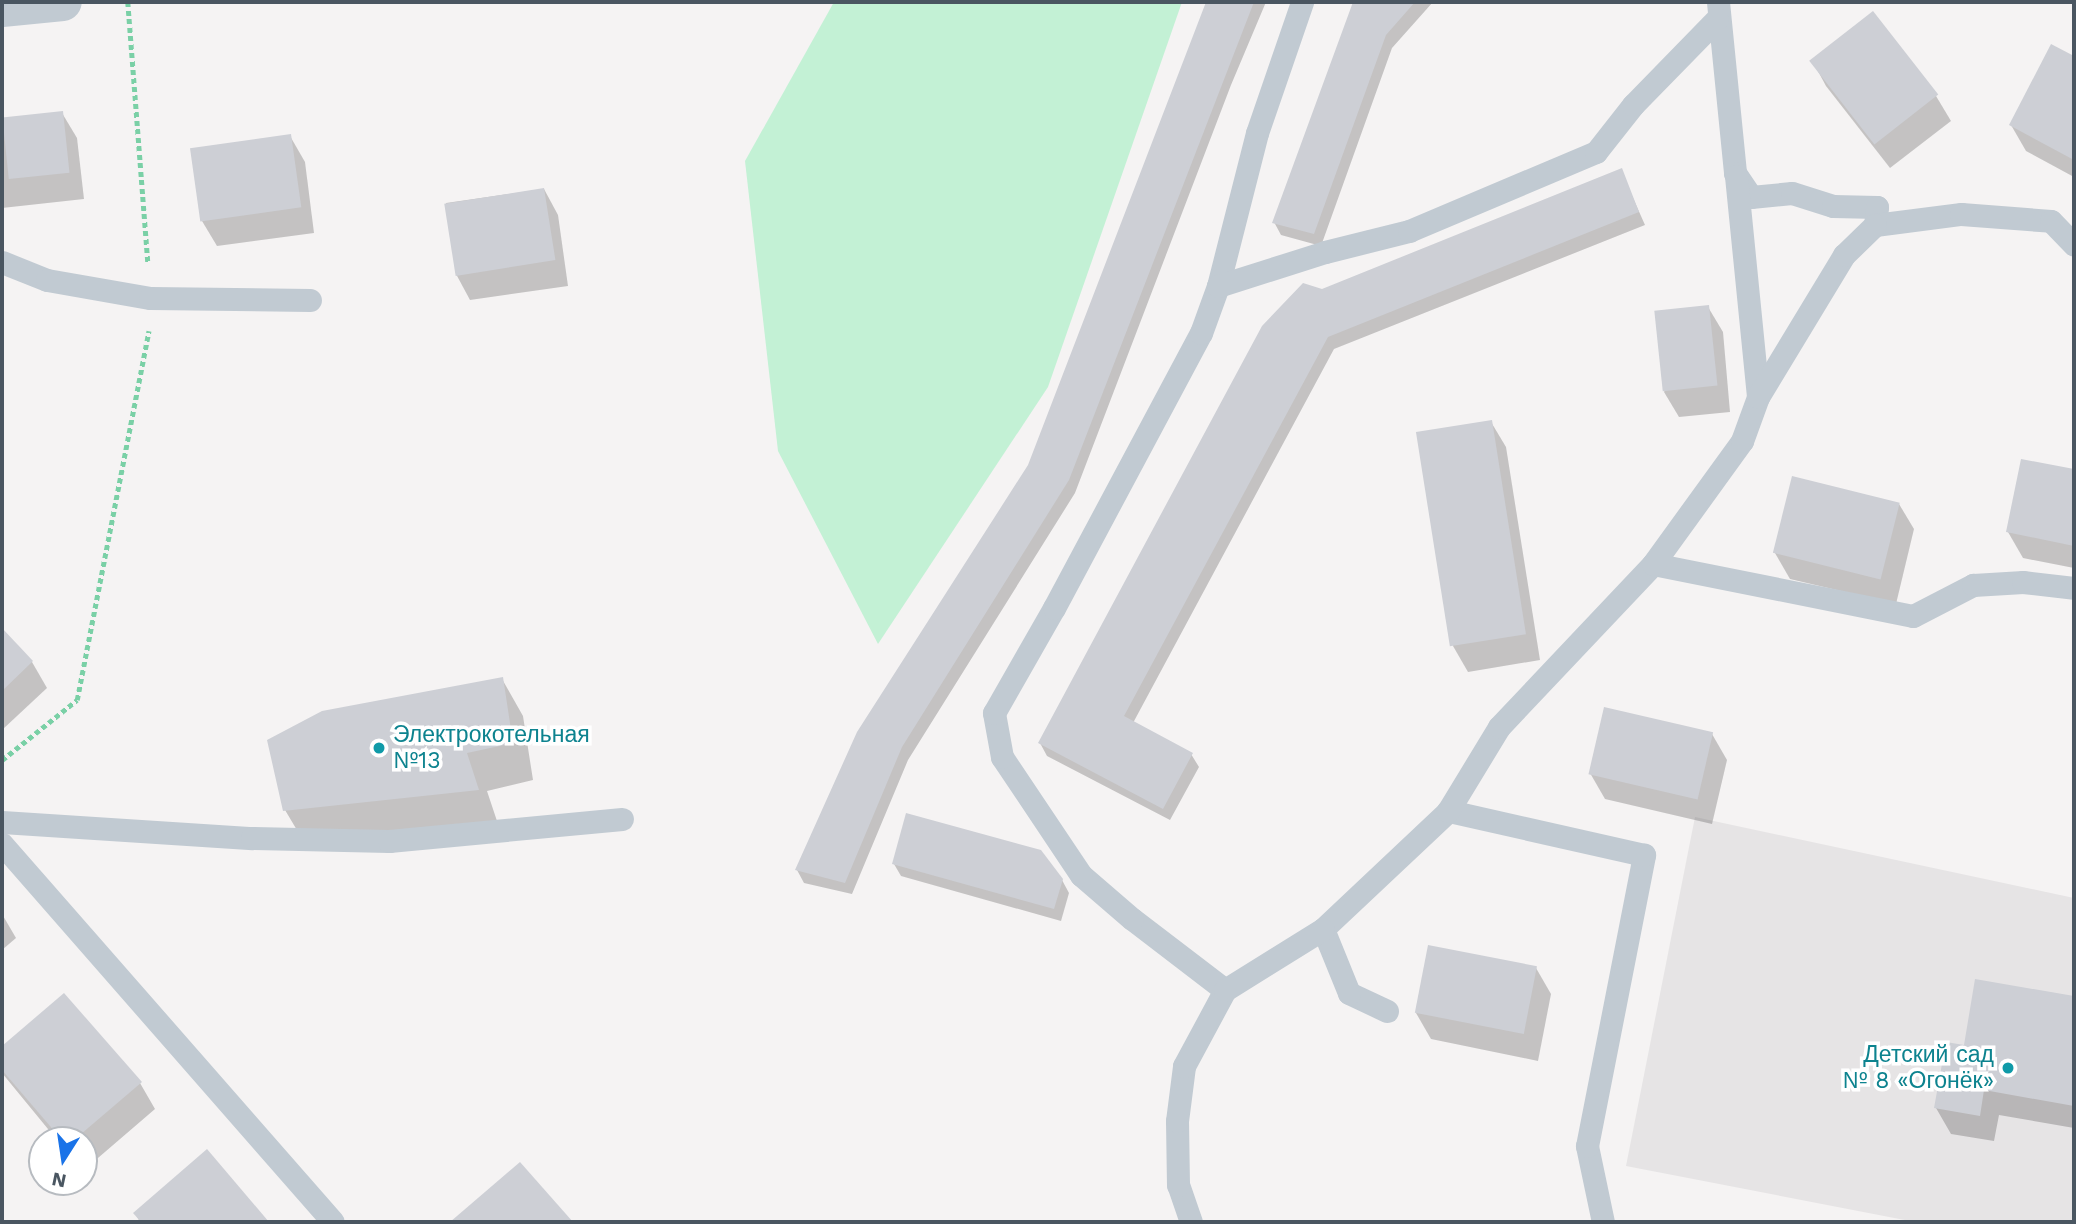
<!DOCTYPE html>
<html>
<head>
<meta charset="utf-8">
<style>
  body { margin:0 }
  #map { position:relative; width:2076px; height:1224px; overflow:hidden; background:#f5f3f3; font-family:"Work Sans",sans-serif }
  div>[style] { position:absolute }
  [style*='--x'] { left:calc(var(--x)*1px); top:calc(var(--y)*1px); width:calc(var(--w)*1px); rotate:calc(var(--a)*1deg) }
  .education>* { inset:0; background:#e6e4e5 }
  .green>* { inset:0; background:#c3f1d5 }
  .shadow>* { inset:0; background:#0003 }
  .building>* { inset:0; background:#cdcfd5; transform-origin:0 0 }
  .path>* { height:4.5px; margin-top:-2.25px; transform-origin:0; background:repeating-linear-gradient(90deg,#7ad0a6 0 5px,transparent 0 8.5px) }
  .lane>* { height:23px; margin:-11.5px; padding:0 11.5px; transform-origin:11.5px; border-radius:11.5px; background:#c1cad2 }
  .street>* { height:38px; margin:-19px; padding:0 19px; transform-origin:19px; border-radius:19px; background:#c1cad2 }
  .dots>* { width:19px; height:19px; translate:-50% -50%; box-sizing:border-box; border:4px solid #fff; border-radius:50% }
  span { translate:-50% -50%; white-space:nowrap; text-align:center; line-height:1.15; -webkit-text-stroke:7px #fff; paint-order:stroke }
  .culture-label { font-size:23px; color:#0d838f }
  .left { translate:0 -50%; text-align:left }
  .right { translate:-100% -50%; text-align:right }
  .frame { position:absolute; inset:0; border:4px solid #4a5661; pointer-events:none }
  .north { position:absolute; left:28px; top:1126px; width:70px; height:70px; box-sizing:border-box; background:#fff; border:2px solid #b7bbc0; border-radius:50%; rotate:192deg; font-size:19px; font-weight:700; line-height:28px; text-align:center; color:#4a5661 }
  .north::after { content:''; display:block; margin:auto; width:24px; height:32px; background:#1a73e8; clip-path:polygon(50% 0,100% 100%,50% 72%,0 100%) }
</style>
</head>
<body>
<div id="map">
  <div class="education">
    <i style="clip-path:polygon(1695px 817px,2074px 898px,2074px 1222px,1915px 1222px,1626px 1166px)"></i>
  </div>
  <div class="green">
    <i style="clip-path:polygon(834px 2px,1182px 2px,1048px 387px,878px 644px,778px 451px,745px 161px)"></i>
  </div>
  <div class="shadow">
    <i style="clip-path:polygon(1207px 2px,1266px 2px,1231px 85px,1075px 493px,908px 760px,852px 894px,804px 883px,797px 870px,1029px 466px)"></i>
    <i style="clip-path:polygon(1356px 2px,1433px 2px,1392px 48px,1321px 246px,1281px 235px,1274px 222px)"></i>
    <i style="clip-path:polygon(2051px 46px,2074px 58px,2074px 177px,2026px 151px,2011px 125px)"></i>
    <i style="clip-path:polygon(1812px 60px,1936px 96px,1951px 121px,1890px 168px,1826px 86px)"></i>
    <i style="clip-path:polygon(62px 113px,77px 138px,84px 199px,2px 208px,2px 119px)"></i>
    <i style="clip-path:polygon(290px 136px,305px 162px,314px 233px,217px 246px,202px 221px)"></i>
    <i style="clip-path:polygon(1621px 171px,1645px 225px,1334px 349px,1133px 723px,1191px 754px,1199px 767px,1170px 820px,1047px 756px,1040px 743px,1322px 291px)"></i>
    <i style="clip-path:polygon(544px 189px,558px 215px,568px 286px,470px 300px,456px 274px,446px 203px)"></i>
    <i style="clip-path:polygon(1708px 307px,1723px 332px,1730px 412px,1679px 417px,1664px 392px)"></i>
    <i style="clip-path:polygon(1491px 422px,1506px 447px,1540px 660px,1468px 672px,1453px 646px)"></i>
    <i style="clip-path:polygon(2022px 461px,2074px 471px,2074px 568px,2023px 558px,2008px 532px)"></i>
    <i style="clip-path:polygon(1899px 504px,1914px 529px,1896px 604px,1790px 579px,1775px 553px)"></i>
    <i style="clip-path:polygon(2px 630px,32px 662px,47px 688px,2px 730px)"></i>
    <i style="clip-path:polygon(502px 679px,523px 716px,533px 780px,487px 791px,499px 827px,307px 847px,285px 810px)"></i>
    <i style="clip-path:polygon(1712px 734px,1727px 760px,1712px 824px,1605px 799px,1590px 773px)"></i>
    <i style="clip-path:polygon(894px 864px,1062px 880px,1069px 893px,1061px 921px,901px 876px)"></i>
    <i style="clip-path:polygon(2px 914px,16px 938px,2px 950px)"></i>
    <i style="clip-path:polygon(1536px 968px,1551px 994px,1538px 1061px,1431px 1039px,1416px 1013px)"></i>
    <i style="clip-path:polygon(1976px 981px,2074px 998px,2074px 1128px,1999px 1115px,1994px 1141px,1951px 1134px,1936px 1108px,1965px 1047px)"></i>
    <i style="clip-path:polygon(63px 995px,140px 1083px,155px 1109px,84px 1170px,84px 1140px,57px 1140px,2px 1073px,2px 1048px)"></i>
    <i style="clip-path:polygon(206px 1152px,267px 1222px,140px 1222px,135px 1213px)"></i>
    <i style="clip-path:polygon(520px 1164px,570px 1222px,453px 1222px)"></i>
  </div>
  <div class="building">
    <i style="clip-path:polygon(1206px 2px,1254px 2px,1069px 480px,902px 747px,845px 883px,795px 870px,857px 732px,1028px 465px)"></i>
    <i style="clip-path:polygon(1353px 2px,1415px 2px,1386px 35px,1314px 234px,1272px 223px)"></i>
    <i style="left:1873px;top:11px;width:106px;height:81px;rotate:52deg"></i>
    <i style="clip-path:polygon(2051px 44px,2074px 56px,2074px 160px,2009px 125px)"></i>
    <i style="left:63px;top:111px;width:62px;height:61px;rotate:84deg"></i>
    <i style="left:291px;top:134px;width:74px;height:102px;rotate:82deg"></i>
    <i style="clip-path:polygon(1622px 168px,1639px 212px,1328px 337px,1124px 716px,1193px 753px,1163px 809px,1038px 743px,1262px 326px,1303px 283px,1322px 289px)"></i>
    <i style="left:544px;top:188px;width:73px;height:101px;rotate:81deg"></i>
    <i style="left:1709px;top:305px;width:81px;height:55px;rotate:84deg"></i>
    <i style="left:1492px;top:420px;width:217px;height:77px;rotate:81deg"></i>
    <i style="clip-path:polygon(2021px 459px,2074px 469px,2074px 546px,2006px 532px)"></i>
    <i style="left:1792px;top:476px;width:111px;height:79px;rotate:14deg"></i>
    <i style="clip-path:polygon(2px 628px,33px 661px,2px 691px)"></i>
    <i style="clip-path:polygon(503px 677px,513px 743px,467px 753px,479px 790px,283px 811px,267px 740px,322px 711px)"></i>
    <i style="left:1604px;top:707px;width:112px;height:69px;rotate:13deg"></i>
    <i style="clip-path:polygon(906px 813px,1041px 850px,1063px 879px,1054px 909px,892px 864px)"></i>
    <i style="left:1428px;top:945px;width:111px;height:69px;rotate:11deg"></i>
    <i style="clip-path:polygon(1975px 979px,2074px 996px,2074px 1106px,1984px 1090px,1980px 1116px,1934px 1108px,1946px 1042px,1964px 1045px)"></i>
    <i style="clip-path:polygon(64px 993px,142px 1082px,74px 1140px,62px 1140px,2px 1070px,2px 1046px)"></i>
    <i style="clip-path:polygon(207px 1149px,269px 1222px,141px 1222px,133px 1213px)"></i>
    <i style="clip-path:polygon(520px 1162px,573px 1222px,450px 1222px)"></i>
  </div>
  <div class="path">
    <i style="--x:128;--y:2;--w:262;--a:85.6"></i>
    <i style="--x:2;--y:760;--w:96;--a:-38.7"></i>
    <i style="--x:77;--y:700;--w:376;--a:-79"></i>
  </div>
  <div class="lane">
    <i style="--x:1718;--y:2;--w:172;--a:84.3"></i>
    <i style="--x:1735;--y:173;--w:29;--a:56"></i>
    <i style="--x:1751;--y:197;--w:41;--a:-5.6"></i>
    <i style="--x:1792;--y:193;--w:43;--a:17.6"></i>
    <i style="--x:1833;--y:206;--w:44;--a:1.3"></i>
    <i style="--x:1877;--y:207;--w:18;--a:96"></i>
    <i style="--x:1875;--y:225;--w:87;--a:-7.3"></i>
    <i style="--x:1961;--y:214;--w:90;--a:4.4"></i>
    <i style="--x:2051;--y:221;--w:33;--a:46"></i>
    <i style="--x:1736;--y:176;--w:222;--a:84.3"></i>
    <i style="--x:2;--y:262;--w:48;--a:21.8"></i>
    <i style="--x:47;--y:280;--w:105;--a:9.9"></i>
    <i style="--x:150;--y:298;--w:160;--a:0.7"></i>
    <i style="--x:1218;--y:286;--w:158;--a:-75.7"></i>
    <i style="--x:1257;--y:133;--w:139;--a:-71"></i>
    <i style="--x:1653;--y:564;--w:265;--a:11.3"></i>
    <i style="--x:1913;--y:616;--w:68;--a:-27.3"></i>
    <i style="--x:1973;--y:585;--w:50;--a:-3.4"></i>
    <i style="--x:2023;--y:582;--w:51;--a:6.7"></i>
    <i style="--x:2;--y:822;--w:251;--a:3.7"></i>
    <i style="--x:252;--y:838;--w:137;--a:1.3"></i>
    <i style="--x:389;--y:841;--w:234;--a:-5.4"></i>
    <i style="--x:2;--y:844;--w:502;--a:48.79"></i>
    <i style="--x:1225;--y:990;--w:117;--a:-142.6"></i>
    <i style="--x:1132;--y:919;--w:67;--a:-139.2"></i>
    <i style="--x:1081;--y:875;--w:142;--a:-123.8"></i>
    <i style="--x:1002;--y:757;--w:45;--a:-100.3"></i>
    <i style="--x:994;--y:713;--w:121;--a:-60.3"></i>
    <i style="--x:1054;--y:608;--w:312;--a:-61.9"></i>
    <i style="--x:1201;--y:333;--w:50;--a:-70.1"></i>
    <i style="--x:1218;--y:286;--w:112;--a:-17.6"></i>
    <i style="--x:1325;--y:252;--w:87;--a:-14"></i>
    <i style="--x:1409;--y:231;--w:203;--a:-22.9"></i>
    <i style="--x:1596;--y:152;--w:60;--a:-51.8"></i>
    <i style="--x:1633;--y:105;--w:120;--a:-45.7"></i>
    <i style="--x:1387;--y:1011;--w:42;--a:-154.7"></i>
    <i style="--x:1349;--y:993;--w:69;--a:-112.1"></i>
    <i style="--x:1323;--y:929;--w:172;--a:-43.3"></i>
    <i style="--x:1191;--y:1222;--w:39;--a:-109"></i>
    <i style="--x:1178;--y:1185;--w:64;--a:-90.9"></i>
    <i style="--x:1177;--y:1121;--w:55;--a:-82.7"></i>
    <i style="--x:1184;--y:1066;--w:86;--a:-61.7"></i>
    <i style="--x:1225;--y:990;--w:115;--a:-31.9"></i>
    <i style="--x:1603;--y:1222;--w:78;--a:-101.9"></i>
    <i style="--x:1587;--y:1146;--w:297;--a:-78.9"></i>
    <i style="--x:1644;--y:855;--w:201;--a:-167.3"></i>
    <i style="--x:1448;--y:811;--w:98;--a:-58.7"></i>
    <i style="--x:1499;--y:727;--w:224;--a:-46.6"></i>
    <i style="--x:1653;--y:564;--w:152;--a:-54.1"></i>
    <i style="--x:1742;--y:441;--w:47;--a:-70"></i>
    <i style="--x:1758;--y:397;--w:166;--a:-58.8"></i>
    <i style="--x:1844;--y:255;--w:43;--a:-44.1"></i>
  </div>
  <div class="street">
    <i style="--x:2;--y:8;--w:61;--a:-5.6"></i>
  </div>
  <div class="dots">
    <i style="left:379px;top:748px;background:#0f9aa8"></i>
    <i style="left:2008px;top:1068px;background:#0f9aa8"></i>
  </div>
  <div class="culture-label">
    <span class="left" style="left:393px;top:748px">Электрокотельная<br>№13</span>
    <span class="right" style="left:1994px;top:1068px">Детский сад<br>№ 8 «Огонёк»</span>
  </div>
  <div class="frame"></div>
  <div class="north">N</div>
</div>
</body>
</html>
